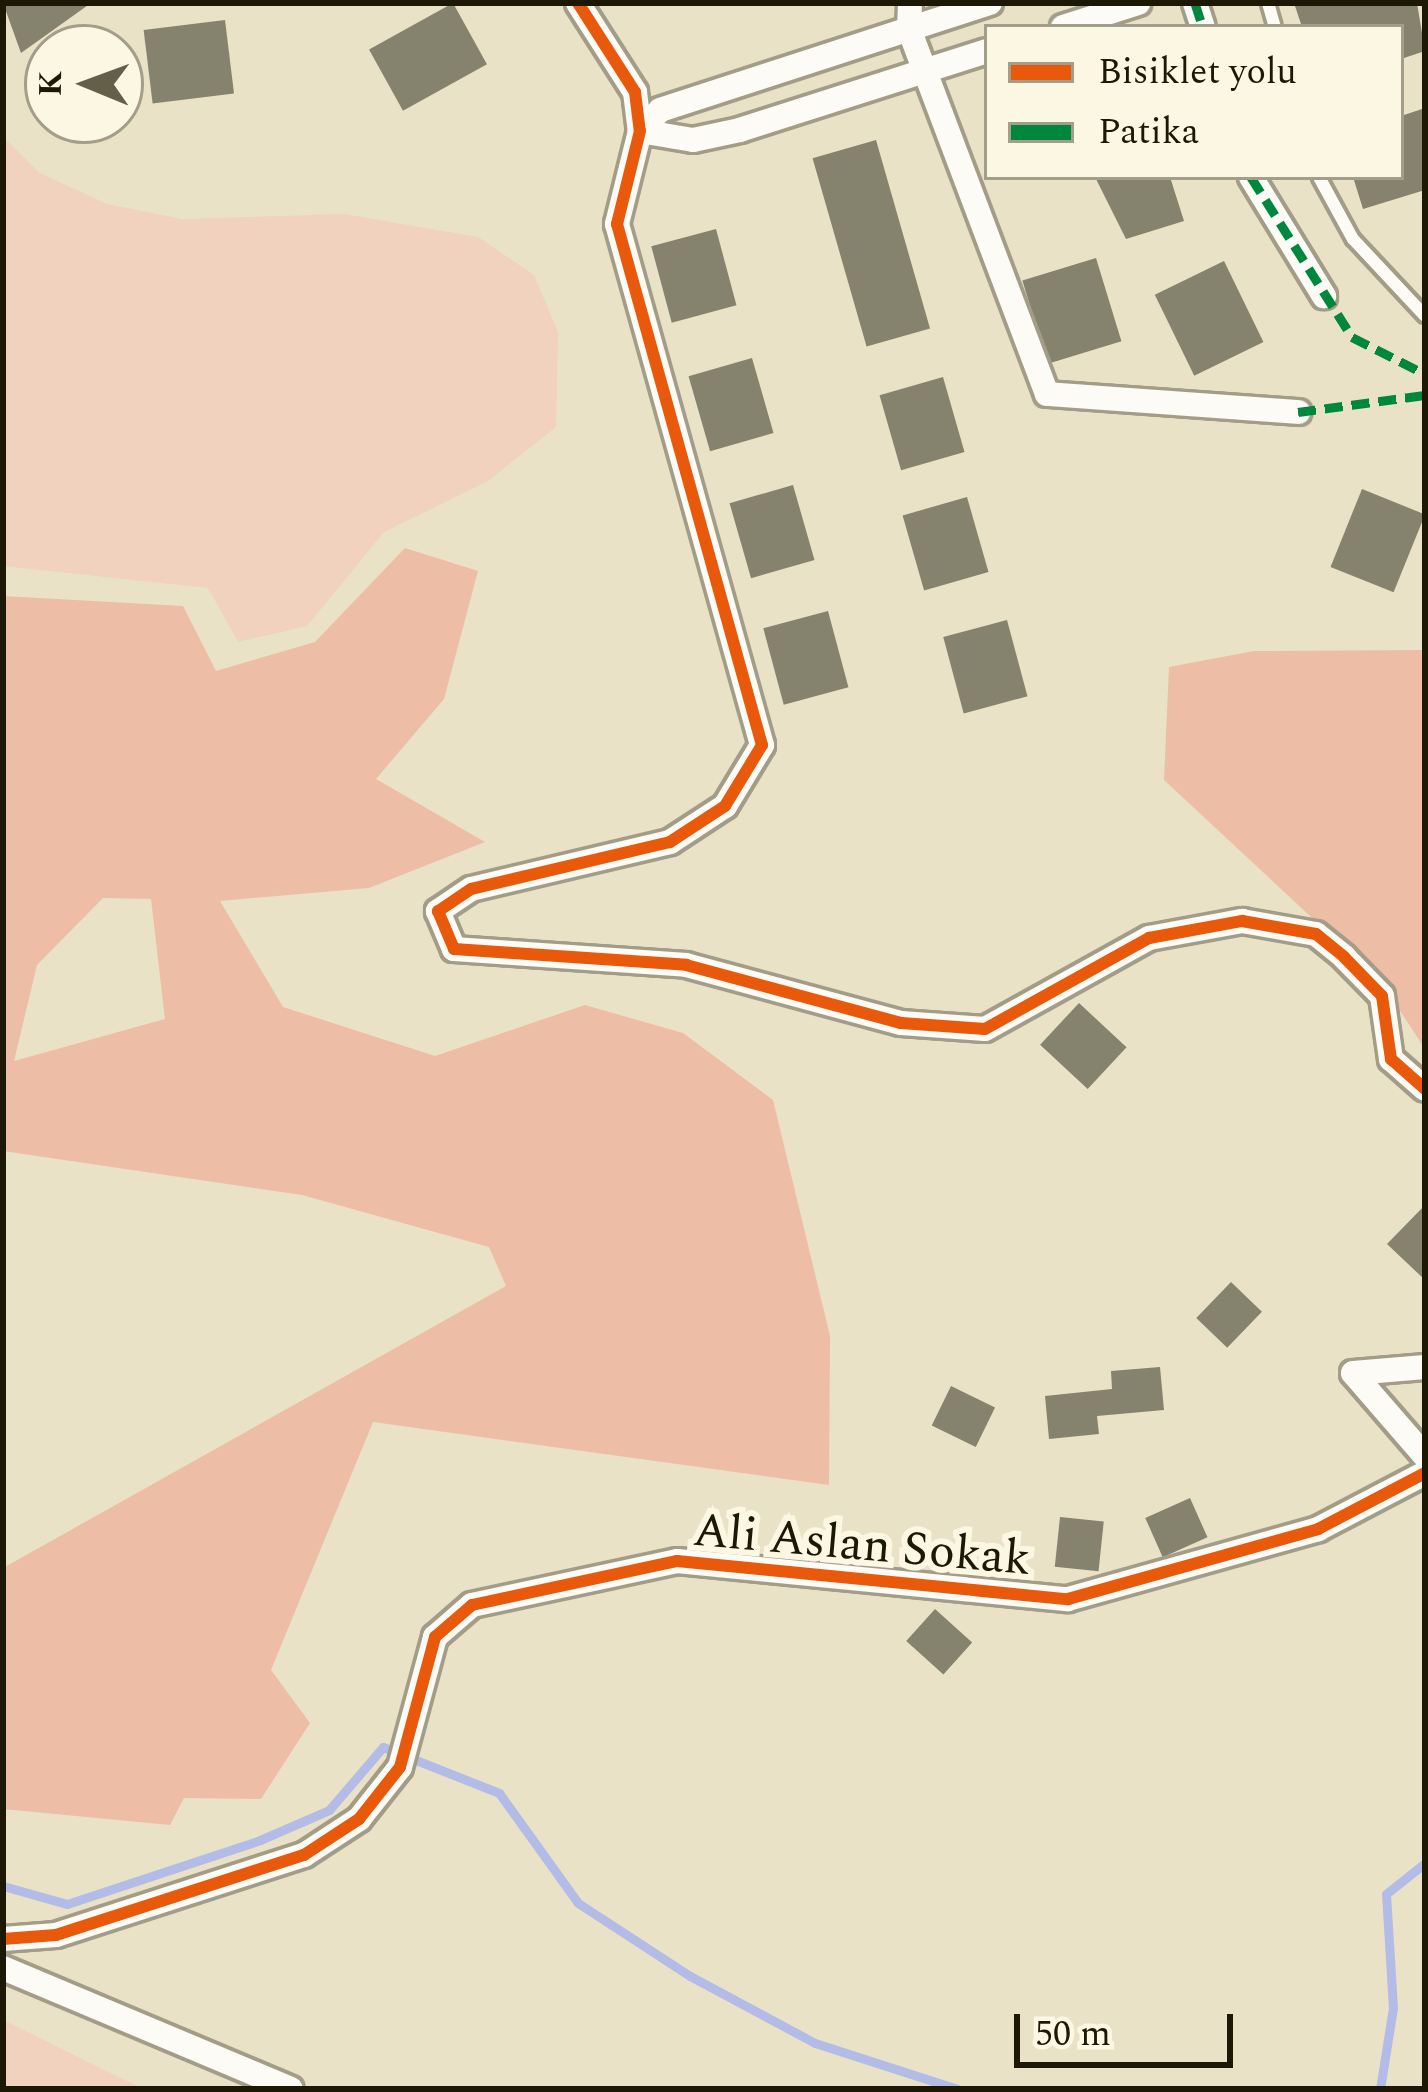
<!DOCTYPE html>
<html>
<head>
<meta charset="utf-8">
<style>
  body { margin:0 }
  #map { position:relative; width:1428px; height:2092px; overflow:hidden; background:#e9e2c6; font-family:Spectral,serif }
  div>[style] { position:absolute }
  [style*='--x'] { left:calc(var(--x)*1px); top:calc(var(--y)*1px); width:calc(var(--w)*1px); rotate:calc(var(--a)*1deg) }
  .green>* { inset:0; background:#f0d2be }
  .forest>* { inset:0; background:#eebda5 }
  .stream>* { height:9px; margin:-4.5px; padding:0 4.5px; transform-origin:4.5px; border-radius:4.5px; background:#b3bce6 }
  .building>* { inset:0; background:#85836d; transform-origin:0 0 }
  .roads { filter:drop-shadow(3px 0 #a39d87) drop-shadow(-3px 0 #a39d87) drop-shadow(0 3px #a39d87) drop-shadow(0 -3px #a39d87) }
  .lane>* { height:12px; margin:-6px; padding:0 6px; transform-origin:6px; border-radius:6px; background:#fcfbf6 }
  .street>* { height:24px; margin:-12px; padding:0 12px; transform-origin:12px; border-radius:12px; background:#fcfbf6 }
  .quiet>* { height:9px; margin-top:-4.5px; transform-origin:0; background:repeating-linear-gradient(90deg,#00873e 0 18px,transparent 0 27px) }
  .cycleway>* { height:12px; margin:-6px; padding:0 6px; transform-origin:6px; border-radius:6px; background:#e8590c }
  span { translate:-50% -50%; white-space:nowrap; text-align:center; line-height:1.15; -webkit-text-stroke:12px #fcf7e3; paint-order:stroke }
  .street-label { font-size:48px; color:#1d1805 }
  .frame { position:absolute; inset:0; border:6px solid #1d1805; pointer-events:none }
  .legend { position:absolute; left:984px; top:24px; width:420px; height:156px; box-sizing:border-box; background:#fcf7e3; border:3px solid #a39e8a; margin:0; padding:15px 21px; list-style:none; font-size:36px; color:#1d1805 }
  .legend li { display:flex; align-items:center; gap:24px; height:60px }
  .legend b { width:60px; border:3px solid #a39e8a }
  .north { position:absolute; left:24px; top:24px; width:120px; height:120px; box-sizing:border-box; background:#fcf7e3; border:3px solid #a39e8a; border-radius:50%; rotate:271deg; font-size:33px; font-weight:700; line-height:48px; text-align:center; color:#1d1805 }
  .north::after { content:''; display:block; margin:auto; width:42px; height:54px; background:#645f49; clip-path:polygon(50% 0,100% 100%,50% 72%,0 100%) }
  .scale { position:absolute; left:1014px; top:2014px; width:219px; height:54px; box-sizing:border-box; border:6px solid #1d1805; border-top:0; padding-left:15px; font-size:36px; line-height:42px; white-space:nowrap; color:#1d1805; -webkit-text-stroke:9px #fcf7e3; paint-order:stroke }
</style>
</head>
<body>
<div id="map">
  <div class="green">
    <i style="clip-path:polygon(3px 137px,40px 173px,107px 204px,182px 219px,344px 214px,478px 237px,534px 275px,558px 332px,556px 427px,488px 481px,384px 532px,307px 626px,238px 642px,208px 588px,3px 566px)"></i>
    <i style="clip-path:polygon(3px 2020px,133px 2084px,149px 2089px,3px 2089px)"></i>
  </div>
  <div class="forest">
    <i style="clip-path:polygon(evenodd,405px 548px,478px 571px,444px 699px,376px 779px,485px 842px,369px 888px,220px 901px,283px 1007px,435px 1056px,585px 1005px,683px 1033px,773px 1100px,830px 1336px,829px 1485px,373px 1422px,271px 1670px,310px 1723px,261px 1799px,184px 1798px,170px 1825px,3px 1809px,3px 1568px,506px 1286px,489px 1247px,302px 1195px,3px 1151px,3px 596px,183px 606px,216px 671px,315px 642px,405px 548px,103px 898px,151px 899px,165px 1019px,14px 1061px,37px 965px,103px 898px)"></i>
    <i style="clip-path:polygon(1425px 650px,1425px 1049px,1382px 983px,1164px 780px,1169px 667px,1254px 651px)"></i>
  </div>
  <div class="stream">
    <i style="--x:3;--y:1886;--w:66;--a:15.7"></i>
    <i style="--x:67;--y:1904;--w:203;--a:-18.3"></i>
    <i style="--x:260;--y:1840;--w:75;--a:-23.5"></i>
    <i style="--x:329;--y:1810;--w:83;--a:-49.4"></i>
    <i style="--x:383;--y:1747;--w:125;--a:21.6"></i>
    <i style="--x:499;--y:1793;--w:135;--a:54.3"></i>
    <i style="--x:578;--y:1903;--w:134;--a:33.1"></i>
    <i style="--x:690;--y:1976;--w:142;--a:28.2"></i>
    <i style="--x:815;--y:2043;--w:149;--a:17.9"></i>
    <i style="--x:1380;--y:2089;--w:82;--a:-80.9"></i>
    <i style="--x:1393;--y:2008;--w:114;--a:-93.5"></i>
    <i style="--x:1386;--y:1894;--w:50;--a:-38.5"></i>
  </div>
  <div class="building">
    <i style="clip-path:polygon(3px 3px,91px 3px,21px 53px)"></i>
    <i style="left:453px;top:3px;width:70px;height:96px;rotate:61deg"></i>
    <i style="clip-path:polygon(1294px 3px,1417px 3px,1425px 51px,1401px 59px,1401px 27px,1302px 27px)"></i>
    <i style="left:225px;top:20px;width:74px;height:82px;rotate:83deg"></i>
    <i style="clip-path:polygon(1425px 108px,1425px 190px,1363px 209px,1353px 177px,1401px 177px,1401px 116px)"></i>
    <i style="left:876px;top:140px;width:196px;height:66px;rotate:74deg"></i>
    <i style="clip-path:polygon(1095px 177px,1170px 177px,1184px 221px,1126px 239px)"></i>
    <i style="left:716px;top:229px;width:79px;height:67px;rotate:75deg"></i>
    <i style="left:1096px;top:258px;width:87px;height:77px;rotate:73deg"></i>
    <i style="left:1224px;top:261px;width:90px;height:77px;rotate:64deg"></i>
    <i style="left:752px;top:358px;width:78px;height:66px;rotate:74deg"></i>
    <i style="left:943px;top:377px;width:78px;height:66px;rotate:74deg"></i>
    <i style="left:793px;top:485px;width:78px;height:66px;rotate:74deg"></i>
    <i style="left:1362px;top:489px;width:68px;height:84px;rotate:22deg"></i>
    <i style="left:967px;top:497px;width:78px;height:67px;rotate:74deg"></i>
    <i style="left:828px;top:611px;width:79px;height:67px;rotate:75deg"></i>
    <i style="left:1007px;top:620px;width:79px;height:66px;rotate:75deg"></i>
    <i style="left:1079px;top:1003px;width:65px;height:57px;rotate:43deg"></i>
    <i style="clip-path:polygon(1425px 1205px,1425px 1280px,1387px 1244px)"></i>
    <i style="left:1231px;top:1282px;width:43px;height:50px;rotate:44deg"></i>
    <i style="clip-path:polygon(1160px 1367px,1164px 1410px,1097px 1416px,1099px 1434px,1049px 1439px,1045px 1396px,1112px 1389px,1111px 1371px)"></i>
    <i style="left:951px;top:1386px;width:49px;height:44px;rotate:26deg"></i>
    <i style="left:1190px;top:1498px;width:43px;height:49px;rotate:66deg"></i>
    <i style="left:1060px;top:1517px;width:44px;height:50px;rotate:6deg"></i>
    <i style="left:935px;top:1609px;width:50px;height:43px;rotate:42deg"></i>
  </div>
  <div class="roads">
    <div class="lane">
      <i style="--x:1268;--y:3;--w:25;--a:74"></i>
      <i style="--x:1319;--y:177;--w:71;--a:61.3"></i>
      <i style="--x:1353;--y:239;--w:105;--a:46.9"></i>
    </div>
    <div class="street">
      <i style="--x:578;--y:3;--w:106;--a:57.4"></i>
      <i style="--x:635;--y:92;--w:39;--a:83"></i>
      <i style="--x:640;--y:131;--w:96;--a:103.9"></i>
      <i style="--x:617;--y:224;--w:541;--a:74.45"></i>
      <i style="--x:762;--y:745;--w:71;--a:121.2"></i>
      <i style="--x:725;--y:806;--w:66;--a:146.8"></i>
      <i style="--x:670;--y:842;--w:204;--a:166.7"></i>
      <i style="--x:471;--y:889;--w:40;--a:146"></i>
      <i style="--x:438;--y:911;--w:41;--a:67.2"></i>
      <i style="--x:454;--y:949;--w:233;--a:3.9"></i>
      <i style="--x:686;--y:965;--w:223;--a:15.1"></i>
      <i style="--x:901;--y:1023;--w:84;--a:4.1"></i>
      <i style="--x:985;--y:1029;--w:188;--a:-29"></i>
      <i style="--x:1149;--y:938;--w:95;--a:-10.4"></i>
      <i style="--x:1242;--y:921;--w:75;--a:10"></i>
      <i style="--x:1316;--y:934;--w:36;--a:39"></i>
      <i style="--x:1344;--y:957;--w:54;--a:45.7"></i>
      <i style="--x:1382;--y:996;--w:64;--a:81.9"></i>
      <i style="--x:1391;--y:1059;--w:45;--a:41.4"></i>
      <i style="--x:910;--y:3;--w:26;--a:92"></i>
      <i style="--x:909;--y:29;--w:390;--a:69.3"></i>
      <i style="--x:1047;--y:394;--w:252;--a:4.1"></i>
      <i style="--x:1195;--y:3;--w:25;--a:72"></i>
      <i style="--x:1063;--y:27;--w:79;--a:-17.7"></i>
      <i style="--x:987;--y:51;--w:259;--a:162.3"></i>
      <i style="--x:740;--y:130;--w:48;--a:168"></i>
      <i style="--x:693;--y:140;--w:54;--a:-170.4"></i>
      <i style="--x:640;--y:131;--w:29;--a:-46"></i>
      <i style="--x:660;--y:110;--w:347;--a:-18"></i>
      <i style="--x:1251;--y:177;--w:140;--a:58.5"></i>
      <i style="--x:1425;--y:1367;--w:72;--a:175.2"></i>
      <i style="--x:1353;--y:1373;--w:110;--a:49.1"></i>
      <i style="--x:3;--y:1939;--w:53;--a:-4.3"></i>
      <i style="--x:56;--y:1935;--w:261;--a:-17.9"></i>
      <i style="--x:304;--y:1855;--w:66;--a:-33.2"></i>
      <i style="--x:359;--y:1819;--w:66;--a:-51.7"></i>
      <i style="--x:400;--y:1767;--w:135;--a:-74.9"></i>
      <i style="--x:435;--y:1637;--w:49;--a:-40.9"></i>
      <i style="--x:472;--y:1605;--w:210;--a:-12.1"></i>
      <i style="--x:677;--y:1561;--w:393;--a:5.6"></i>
      <i style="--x:1068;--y:1599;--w:260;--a:-15.6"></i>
      <i style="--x:1318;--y:1529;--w:121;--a:-27.6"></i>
      <i style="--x:3;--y:1968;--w:312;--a:22.8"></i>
    </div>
  </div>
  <div class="quiet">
    <i style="--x:1195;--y:3;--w:25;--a:72"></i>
    <i style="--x:1251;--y:177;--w:189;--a:57.7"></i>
    <i style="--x:1352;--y:337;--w:82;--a:26.9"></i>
    <i style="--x:1298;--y:412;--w:128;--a:-7.6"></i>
  </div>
  <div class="cycleway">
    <i style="--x:578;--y:3;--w:106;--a:57.4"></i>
    <i style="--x:635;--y:92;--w:39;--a:83"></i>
    <i style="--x:640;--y:131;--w:96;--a:103.9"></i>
    <i style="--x:617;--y:224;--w:541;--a:74.45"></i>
    <i style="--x:762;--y:745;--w:71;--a:121.2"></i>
    <i style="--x:725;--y:806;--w:66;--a:146.8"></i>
    <i style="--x:670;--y:842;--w:204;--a:166.7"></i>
    <i style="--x:471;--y:889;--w:40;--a:146"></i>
    <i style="--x:438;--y:911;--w:41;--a:67.2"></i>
    <i style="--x:454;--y:949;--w:233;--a:3.9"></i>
    <i style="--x:686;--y:965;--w:223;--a:15.1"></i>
    <i style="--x:901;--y:1023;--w:84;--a:4.1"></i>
    <i style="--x:985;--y:1029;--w:188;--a:-29"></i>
    <i style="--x:1149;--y:938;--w:95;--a:-10.4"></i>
    <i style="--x:1242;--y:921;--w:75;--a:10"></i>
    <i style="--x:1316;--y:934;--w:36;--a:39"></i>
    <i style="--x:1344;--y:957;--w:54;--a:45.7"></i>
    <i style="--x:1382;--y:996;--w:64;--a:81.9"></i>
    <i style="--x:1391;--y:1059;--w:45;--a:41.4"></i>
    <i style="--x:3;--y:1939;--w:53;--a:-4.3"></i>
    <i style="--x:56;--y:1935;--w:261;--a:-17.9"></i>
    <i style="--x:304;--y:1855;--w:66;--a:-33.2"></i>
    <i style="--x:359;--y:1819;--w:66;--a:-51.7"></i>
    <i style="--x:400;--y:1767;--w:135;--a:-74.9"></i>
    <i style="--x:435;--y:1637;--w:49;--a:-40.9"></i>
    <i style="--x:472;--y:1605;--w:210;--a:-12.1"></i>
    <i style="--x:677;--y:1561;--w:393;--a:5.6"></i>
    <i style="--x:1068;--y:1599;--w:260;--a:-15.6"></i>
    <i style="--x:1318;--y:1529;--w:121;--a:-27.6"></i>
  </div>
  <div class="street-label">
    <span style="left:862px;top:1545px;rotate:5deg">Ali Aslan Sokak</span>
  </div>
  <div class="frame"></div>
  <ul class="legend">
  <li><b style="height:15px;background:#e8590c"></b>Bisiklet yolu</li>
  <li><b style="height:15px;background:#00873e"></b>Patika</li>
  </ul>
  <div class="north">K</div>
  <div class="scale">50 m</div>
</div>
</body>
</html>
